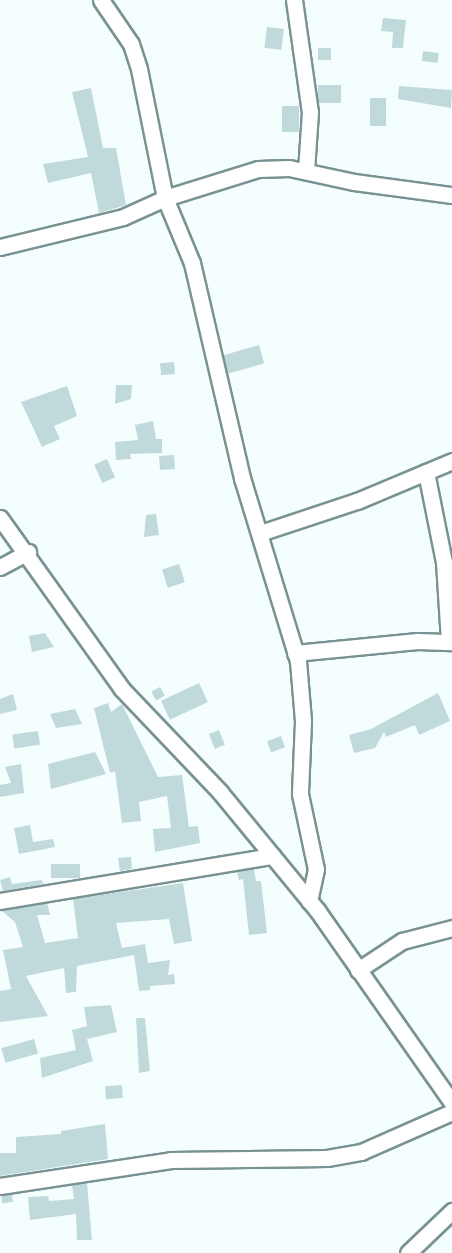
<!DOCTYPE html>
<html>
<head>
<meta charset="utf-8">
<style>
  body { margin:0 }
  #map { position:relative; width:452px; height:1253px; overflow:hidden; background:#f4fefe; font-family:Barlow,sans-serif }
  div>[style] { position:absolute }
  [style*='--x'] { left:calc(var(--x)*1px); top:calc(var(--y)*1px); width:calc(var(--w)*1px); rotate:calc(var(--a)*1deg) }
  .building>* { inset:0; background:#c0dadb; transform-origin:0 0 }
  .roads { filter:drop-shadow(2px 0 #799292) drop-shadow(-2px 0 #799292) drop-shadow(0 2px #799292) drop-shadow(0 -2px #799292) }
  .minor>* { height:15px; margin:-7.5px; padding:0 7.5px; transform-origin:7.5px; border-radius:7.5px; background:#fff }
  span { translate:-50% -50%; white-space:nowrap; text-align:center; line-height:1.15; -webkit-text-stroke:4.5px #f4fefe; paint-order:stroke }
</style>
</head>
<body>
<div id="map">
  <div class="building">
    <i style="clip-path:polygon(383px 18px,406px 20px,403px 48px,392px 48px,393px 32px,381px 31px)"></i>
    <i style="left:267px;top:27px;width:17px;height:21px;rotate:7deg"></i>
    <i style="left:318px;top:48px;width:13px;height:12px"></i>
    <i style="left:423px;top:51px;width:16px;height:10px;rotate:7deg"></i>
    <i style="left:318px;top:85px;width:23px;height:18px"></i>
    <i style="clip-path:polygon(399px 86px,452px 90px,451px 108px,398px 99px)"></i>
    <i style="clip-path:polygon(91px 88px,103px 148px,116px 148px,126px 205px,99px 213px,91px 173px,48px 183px,43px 164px,88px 157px,72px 92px)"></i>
    <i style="left:370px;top:98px;width:16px;height:28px"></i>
    <i style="left:299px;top:106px;width:26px;height:17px;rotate:90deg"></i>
    <i style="left:259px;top:345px;width:19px;height:37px;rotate:74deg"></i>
    <i style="left:174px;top:362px;width:12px;height:14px;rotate:85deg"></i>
    <i style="clip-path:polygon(116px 385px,132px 385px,131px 399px,115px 404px)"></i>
    <i style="clip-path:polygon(67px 386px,77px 416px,54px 426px,60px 439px,42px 447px,21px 402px)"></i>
    <i style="clip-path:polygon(153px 421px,156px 439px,162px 439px,162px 453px,130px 454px,131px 459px,116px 460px,115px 442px,138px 440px,135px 425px)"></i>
    <i style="left:174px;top:455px;width:14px;height:15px;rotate:86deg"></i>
    <i style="left:107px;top:459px;width:20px;height:14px;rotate:66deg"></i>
    <i style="clip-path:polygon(156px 514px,159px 535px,144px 537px,146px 515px)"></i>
    <i style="left:179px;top:564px;width:19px;height:18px;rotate:72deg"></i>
    <i style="clip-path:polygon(45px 633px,54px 647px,32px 652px,29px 636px)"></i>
    <i style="left:199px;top:683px;width:21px;height:42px;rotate:65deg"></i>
    <i style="left:160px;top:687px;width:10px;height:10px;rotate:61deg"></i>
    <i style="clip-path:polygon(438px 693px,450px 721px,419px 735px,415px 725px,386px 737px,384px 732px,375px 748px,354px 753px,349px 735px,371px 729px)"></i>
    <i style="clip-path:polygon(13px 694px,17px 710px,0 714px,0 699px)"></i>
    <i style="clip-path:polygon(108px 703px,111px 712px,122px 704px,158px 777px,182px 775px,189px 827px,198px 826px,200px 843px,155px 852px,153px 829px,171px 828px,167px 796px,139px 802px,141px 821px,122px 823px,115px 771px,110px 773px,94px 708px)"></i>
    <i style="clip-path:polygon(75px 709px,82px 724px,56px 728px,50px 714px)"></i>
    <i style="left:219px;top:730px;width:16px;height:11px;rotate:68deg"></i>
    <i style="left:38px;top:731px;width:14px;height:26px;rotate:82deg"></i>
    <i style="left:281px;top:736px;width:12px;height:15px;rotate:70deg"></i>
    <i style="clip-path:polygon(95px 752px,106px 774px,51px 789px,48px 764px)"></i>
    <i style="clip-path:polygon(21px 764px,24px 793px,0 797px,0 785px,11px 783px,5px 767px)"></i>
    <i style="clip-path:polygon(30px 825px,33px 842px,53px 839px,55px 847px,19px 854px,14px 828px)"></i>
    <i style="clip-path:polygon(131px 857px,132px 869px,120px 871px,118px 858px)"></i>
    <i style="left:80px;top:864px;width:14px;height:29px;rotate:90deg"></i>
    <i style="clip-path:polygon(254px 869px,256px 881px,261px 881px,267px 933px,249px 935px,243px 879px,239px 880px,237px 872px)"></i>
    <i style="clip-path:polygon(10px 877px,12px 884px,42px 880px,43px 884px,3px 891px,0 880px)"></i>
    <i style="clip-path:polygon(183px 883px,192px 941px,174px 944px,169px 919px,116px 923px,122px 948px,145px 944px,148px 963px,170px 960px,168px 975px,174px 974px,175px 984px,150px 986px,150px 990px,139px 991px,134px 955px,77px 966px,76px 992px,66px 993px,64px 968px,26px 976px,48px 1016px,0 1022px,0 991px,11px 989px,3px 950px,23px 947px,15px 922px,2px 911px,47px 903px,50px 915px,37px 915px,45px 943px,78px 938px,73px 899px)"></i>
    <i style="clip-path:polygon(111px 1005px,117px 1032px,87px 1039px,93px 1061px,42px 1078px,40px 1058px,76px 1050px,72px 1030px,87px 1026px,84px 1007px)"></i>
    <i style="clip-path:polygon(136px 1018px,145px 1018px,150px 1071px,139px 1073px)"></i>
    <i style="left:34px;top:1039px;width:15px;height:34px;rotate:74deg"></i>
    <i style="left:122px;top:1085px;width:13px;height:17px;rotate:86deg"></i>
    <i style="clip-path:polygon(105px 1124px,108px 1159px,0 1176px,0 1153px,16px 1153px,16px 1137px,61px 1134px,61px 1131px)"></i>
    <i style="clip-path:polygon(87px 1183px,92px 1240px,77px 1240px,76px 1214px,30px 1220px,28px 1197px,48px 1196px,49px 1201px,74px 1199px,72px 1185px)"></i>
    <i style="left:12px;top:1194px;width:8px;height:11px;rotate:83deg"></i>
  </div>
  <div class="roads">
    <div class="minor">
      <i style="--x:101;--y:0;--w:53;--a:55.7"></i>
      <i style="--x:131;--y:44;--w:26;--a:72"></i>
      <i style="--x:139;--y:69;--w:132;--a:78.6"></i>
      <i style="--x:165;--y:198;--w:70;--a:67.4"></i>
      <i style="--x:192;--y:263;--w:221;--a:76.9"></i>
      <i style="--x:242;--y:478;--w:191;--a:73"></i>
      <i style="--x:298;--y:661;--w:60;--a:85.2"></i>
      <i style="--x:303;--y:721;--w:73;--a:92.4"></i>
      <i style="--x:300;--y:794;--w:77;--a:78"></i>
      <i style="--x:316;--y:869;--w:33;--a:102"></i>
      <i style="--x:294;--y:0;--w:113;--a:81.9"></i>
      <i style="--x:310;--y:112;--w:59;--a:93.9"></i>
      <i style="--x:0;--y:247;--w:127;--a:-13.7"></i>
      <i style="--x:123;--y:217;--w:46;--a:-24.3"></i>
      <i style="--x:165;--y:198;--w:97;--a:-17.3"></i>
      <i style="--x:258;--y:169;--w:31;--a:-2"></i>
      <i style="--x:289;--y:168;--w:66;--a:12.2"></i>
      <i style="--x:354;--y:182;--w:99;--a:7.6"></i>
      <i style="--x:426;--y:472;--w:92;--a:78.7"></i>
      <i style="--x:444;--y:562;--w:80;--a:86.4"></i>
      <i style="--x:0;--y:518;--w:210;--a:54.5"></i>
      <i style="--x:122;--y:689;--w:142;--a:46.4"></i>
      <i style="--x:220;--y:792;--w:153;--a:50.6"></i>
      <i style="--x:317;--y:910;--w:236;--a:55"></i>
      <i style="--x:260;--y:533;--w:102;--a:-18.3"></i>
      <i style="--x:357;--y:501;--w:103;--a:-22.8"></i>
      <i style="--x:0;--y:567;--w:32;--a:-28"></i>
      <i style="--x:295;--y:653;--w:123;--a:-5.6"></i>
      <i style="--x:417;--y:641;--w:35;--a:2"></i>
      <i style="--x:0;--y:901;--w:276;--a:-9.4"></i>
      <i style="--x:358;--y:970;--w:53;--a:-33.4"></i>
      <i style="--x:402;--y:941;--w:52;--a:-14.6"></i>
      <i style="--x:0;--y:1186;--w:173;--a:-8.6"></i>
      <i style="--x:171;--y:1160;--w:156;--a:-0.7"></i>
      <i style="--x:327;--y:1158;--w:35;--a:-10"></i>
      <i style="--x:361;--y:1152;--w:99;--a:-23.7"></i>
      <i style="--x:408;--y:1253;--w:61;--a:-43.7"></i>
    </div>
  </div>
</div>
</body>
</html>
